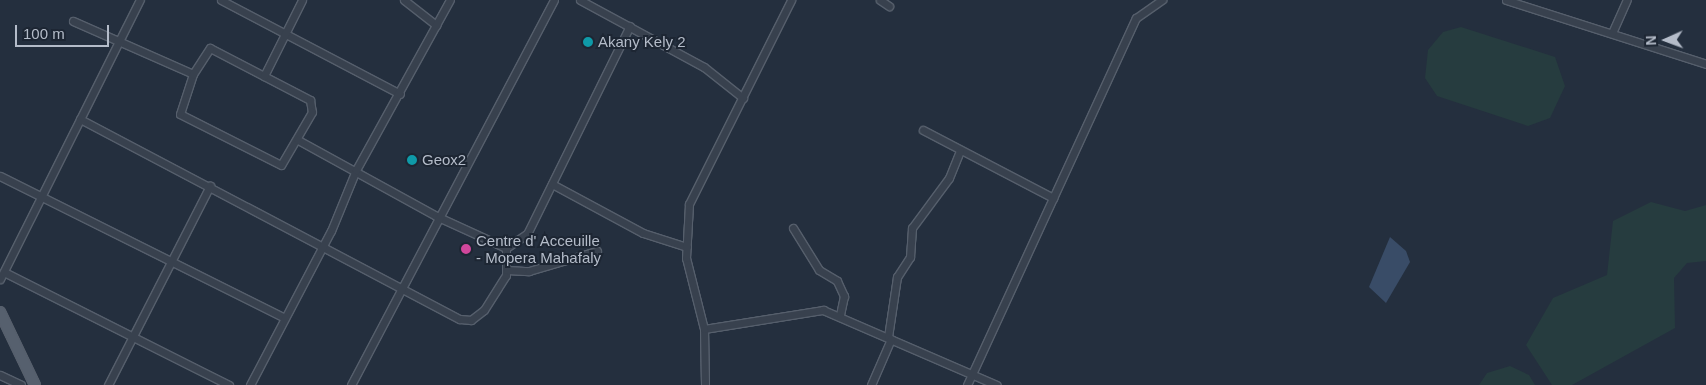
<!DOCTYPE html>
<html>
<head>
<meta charset="utf-8">
<style>
  body { margin:0 }
  #map { position:relative; width:1706px; height:385px; overflow:hidden; background:#242f3e; font-family:Arial,sans-serif }
  div>[style] { position:absolute }
  [style*='--x'] { left:calc(var(--x)*1px); top:calc(var(--y)*1px); width:calc(var(--w)*1px); rotate:calc(var(--a)*1deg) }
  .green>* { inset:0; background:#263c3f }
  .water>* { inset:0; background:#394c67 }
  .roads { filter:drop-shadow(1px 0 #565f6c) drop-shadow(-1px 0 #565f6c) drop-shadow(0 1px #565f6c) drop-shadow(0 -1px #565f6c) }
  .street>* { height:7px; margin:-3.5px; padding:0 3.5px; transform-origin:3.5px; border-radius:3.5px; background:#38414e }
  .primary>* { height:10px; margin:-5px; padding:0 5px; transform-origin:5px; border-radius:5px; background:#56606e }
  .dots>* { width:14px; height:14px; translate:-50% -50%; box-sizing:border-box; border:2px solid #1d2633; border-radius:50% }
  span { translate:-50% -50%; white-space:nowrap; text-align:center; line-height:1.15; -webkit-text-stroke:4px #1d2633; paint-order:stroke }
  .poi-label { font-size:15px; color:#b4bcc9 }
  .left { translate:0 -50%; text-align:left }
  .north { position:absolute; left:1641px; top:15px; width:50px; height:50px; -webkit-text-stroke:4px #1d2633; paint-order:stroke; rotate:268deg; font-size:14px; font-weight:700; line-height:20px; text-align:center; color:#b4bcc9 }
  .north::after { content:''; display:block; margin:auto; width:18px; height:22px; background:#b4bcc9; clip-path:polygon(50% 0,100% 100%,50% 72%,0 100%) }
  .scale { position:absolute; left:15px; top:25px; width:94px; height:22px; box-sizing:border-box; border:2px solid #b4bcc9; border-top:0; padding-left:6px; font-size:15px; line-height:18px; white-space:nowrap; color:#b4bcc9; -webkit-text-stroke:4px #1d2633; paint-order:stroke }
</style>
</head>
<body>
<div id="map">
  <div class="green">
    <i style="clip-path:polygon(1461px 27px,1555px 57px,1565px 86px,1550px 118px,1528px 126px,1437px 96px,1425px 78px,1428px 50px,1443px 32px)"></i>
    <i style="clip-path:polygon(1651px 202px,1685px 211px,1706px 205px,1706px 261px,1687px 263px,1674px 278px,1675px 328px,1572px 385px,1552px 385px,1526px 345px,1553px 298px,1607px 275px,1613px 221px)"></i>
    <i style="clip-path:polygon(1510px 366px,1529px 375px,1535px 385px,1479px 385px,1487px 373px)"></i>
  </div>
  <div class="water">
    <i style="clip-path:polygon(1390px 237px,1406px 251px,1410px 262px,1386px 303px,1369px 287px)"></i>
  </div>
  <div class="roads">
    <div class="street">
      <i style="--x:221;--y:0;--w:202;--a:27.7"></i>
      <i style="--x:404;--y:0;--w:41;--a:38"></i>
      <i style="--x:580;--y:0;--w:141;--a:28.4"></i>
      <i style="--x:704;--y:67;--w:50;--a:38.5"></i>
      <i style="--x:880;--y:0;--w:11;--a:34"></i>
      <i style="--x:1506;--y:0;--w:210;--a:17.7"></i>
      <i style="--x:73;--y:21;--w:131;--a:23.8"></i>
      <i style="--x:1612;--y:33;--w:36;--a:-66"></i>
      <i style="--x:210;--y:48;--w:113;--a:27.5"></i>
      <i style="--x:310;--y:100;--w:12;--a:81"></i>
      <i style="--x:312;--y:112;--w:61;--a:120.3"></i>
      <i style="--x:281;--y:165;--w:113;--a:-153.2"></i>
      <i style="--x:180;--y:114;--w:42;--a:-72"></i>
      <i style="--x:193;--y:74;--w:31;--a:-57"></i>
      <i style="--x:264;--y:76;--w:85;--a:-63.4"></i>
      <i style="--x:80;--y:119;--w:429;--a:27.8"></i>
      <i style="--x:460;--y:319;--w:11;--a:5"></i>
      <i style="--x:471;--y:320;--w:16;--a:-38"></i>
      <i style="--x:484;--y:310;--w:41;--a:-57.8"></i>
      <i style="--x:506;--y:275;--w:27;--a:-90"></i>
      <i style="--x:923;--y:130;--w:147;--a:27.6"></i>
      <i style="--x:298;--y:140;--w:158;--a:28.8"></i>
      <i style="--x:436;--y:216;--w:77;--a:24.6"></i>
      <i style="--x:506;--y:248;--w:25;--a:-34"></i>
      <i style="--x:527;--y:234;--w:232;--a:-63.7"></i>
      <i style="--x:0;--y:176;--w:318;--a:26.5"></i>
      <i style="--x:552;--y:184;--w:103;--a:28.3"></i>
      <i style="--x:643;--y:233;--w:46;--a:17.7"></i>
      <i style="--x:793;--y:228;--w:49;--a:58.2"></i>
      <i style="--x:819;--y:270;--w:21;--a:31"></i>
      <i style="--x:837;--y:281;--w:17;--a:65"></i>
      <i style="--x:844;--y:296;--w:19;--a:102"></i>
      <i style="--x:507;--y:270;--w:22;--a:3"></i>
      <i style="--x:529;--y:271;--w:71;--a:-16.4"></i>
      <i style="--x:4;--y:272;--w:252;--a:26.7"></i>
      <i style="--x:0;--y:279;--w:312;--a:-63.4"></i>
      <i style="--x:704;--y:329;--w:121;--a:-9.1"></i>
      <i style="--x:823;--y:310;--w:189;--a:23.4"></i>
      <i style="--x:888;--y:337;--w:61;--a:-81.5"></i>
      <i style="--x:897;--y:277;--w:24;--a:-57"></i>
      <i style="--x:910;--y:257;--w:29;--a:-86"></i>
      <i style="--x:912;--y:228;--w:62;--a:-53.5"></i>
      <i style="--x:949;--y:178;--w:29;--a:-68"></i>
      <i style="--x:0;--y:375;--w:23;--a:25"></i>
      <i style="--x:108;--y:385;--w:224;--a:-62.9"></i>
      <i style="--x:250;--y:385;--w:174;--a:-62.3"></i>
      <i style="--x:331;--y:231;--w:66;--a:-67.7"></i>
      <i style="--x:356;--y:170;--w:194;--a:-61.1"></i>
      <i style="--x:351;--y:385;--w:435;--a:-62.2"></i>
      <i style="--x:705;--y:385;--w:56;--a:-91"></i>
      <i style="--x:704;--y:329;--w:73;--a:-104.2"></i>
      <i style="--x:686;--y:258;--w:54;--a:-86.8"></i>
      <i style="--x:689;--y:204;--w:228;--a:-63.4"></i>
      <i style="--x:871;--y:385;--w:50;--a:-66.5"></i>
      <i style="--x:967;--y:385;--w:404;--a:-65.3"></i>
      <i style="--x:1136;--y:18;--w:32;--a:-35"></i>
    </div>
    <div class="primary">
      <i style="--x:0;--y:312;--w:81;--a:64.4"></i>
    </div>
  </div>
  <div class="dots">
    <i style="left:588px;top:42px;background:#0f9aa8"></i>
    <i style="left:412px;top:160px;background:#0f9aa8"></i>
    <i style="left:466px;top:249px;background:#d1479c"></i>
  </div>
  <div class="poi-label">
    <span class="left" style="left:598px;top:42px">Akany Kely 2</span>
    <span class="left" style="left:422px;top:160px">Geox2</span>
    <span class="left" style="left:476px;top:249px">Centre d' Acceuille<br>- Mopera Mahafaly</span>
  </div>
  <div class="north">N</div>
  <div class="scale">100 m</div>
</div>
</body>
</html>
